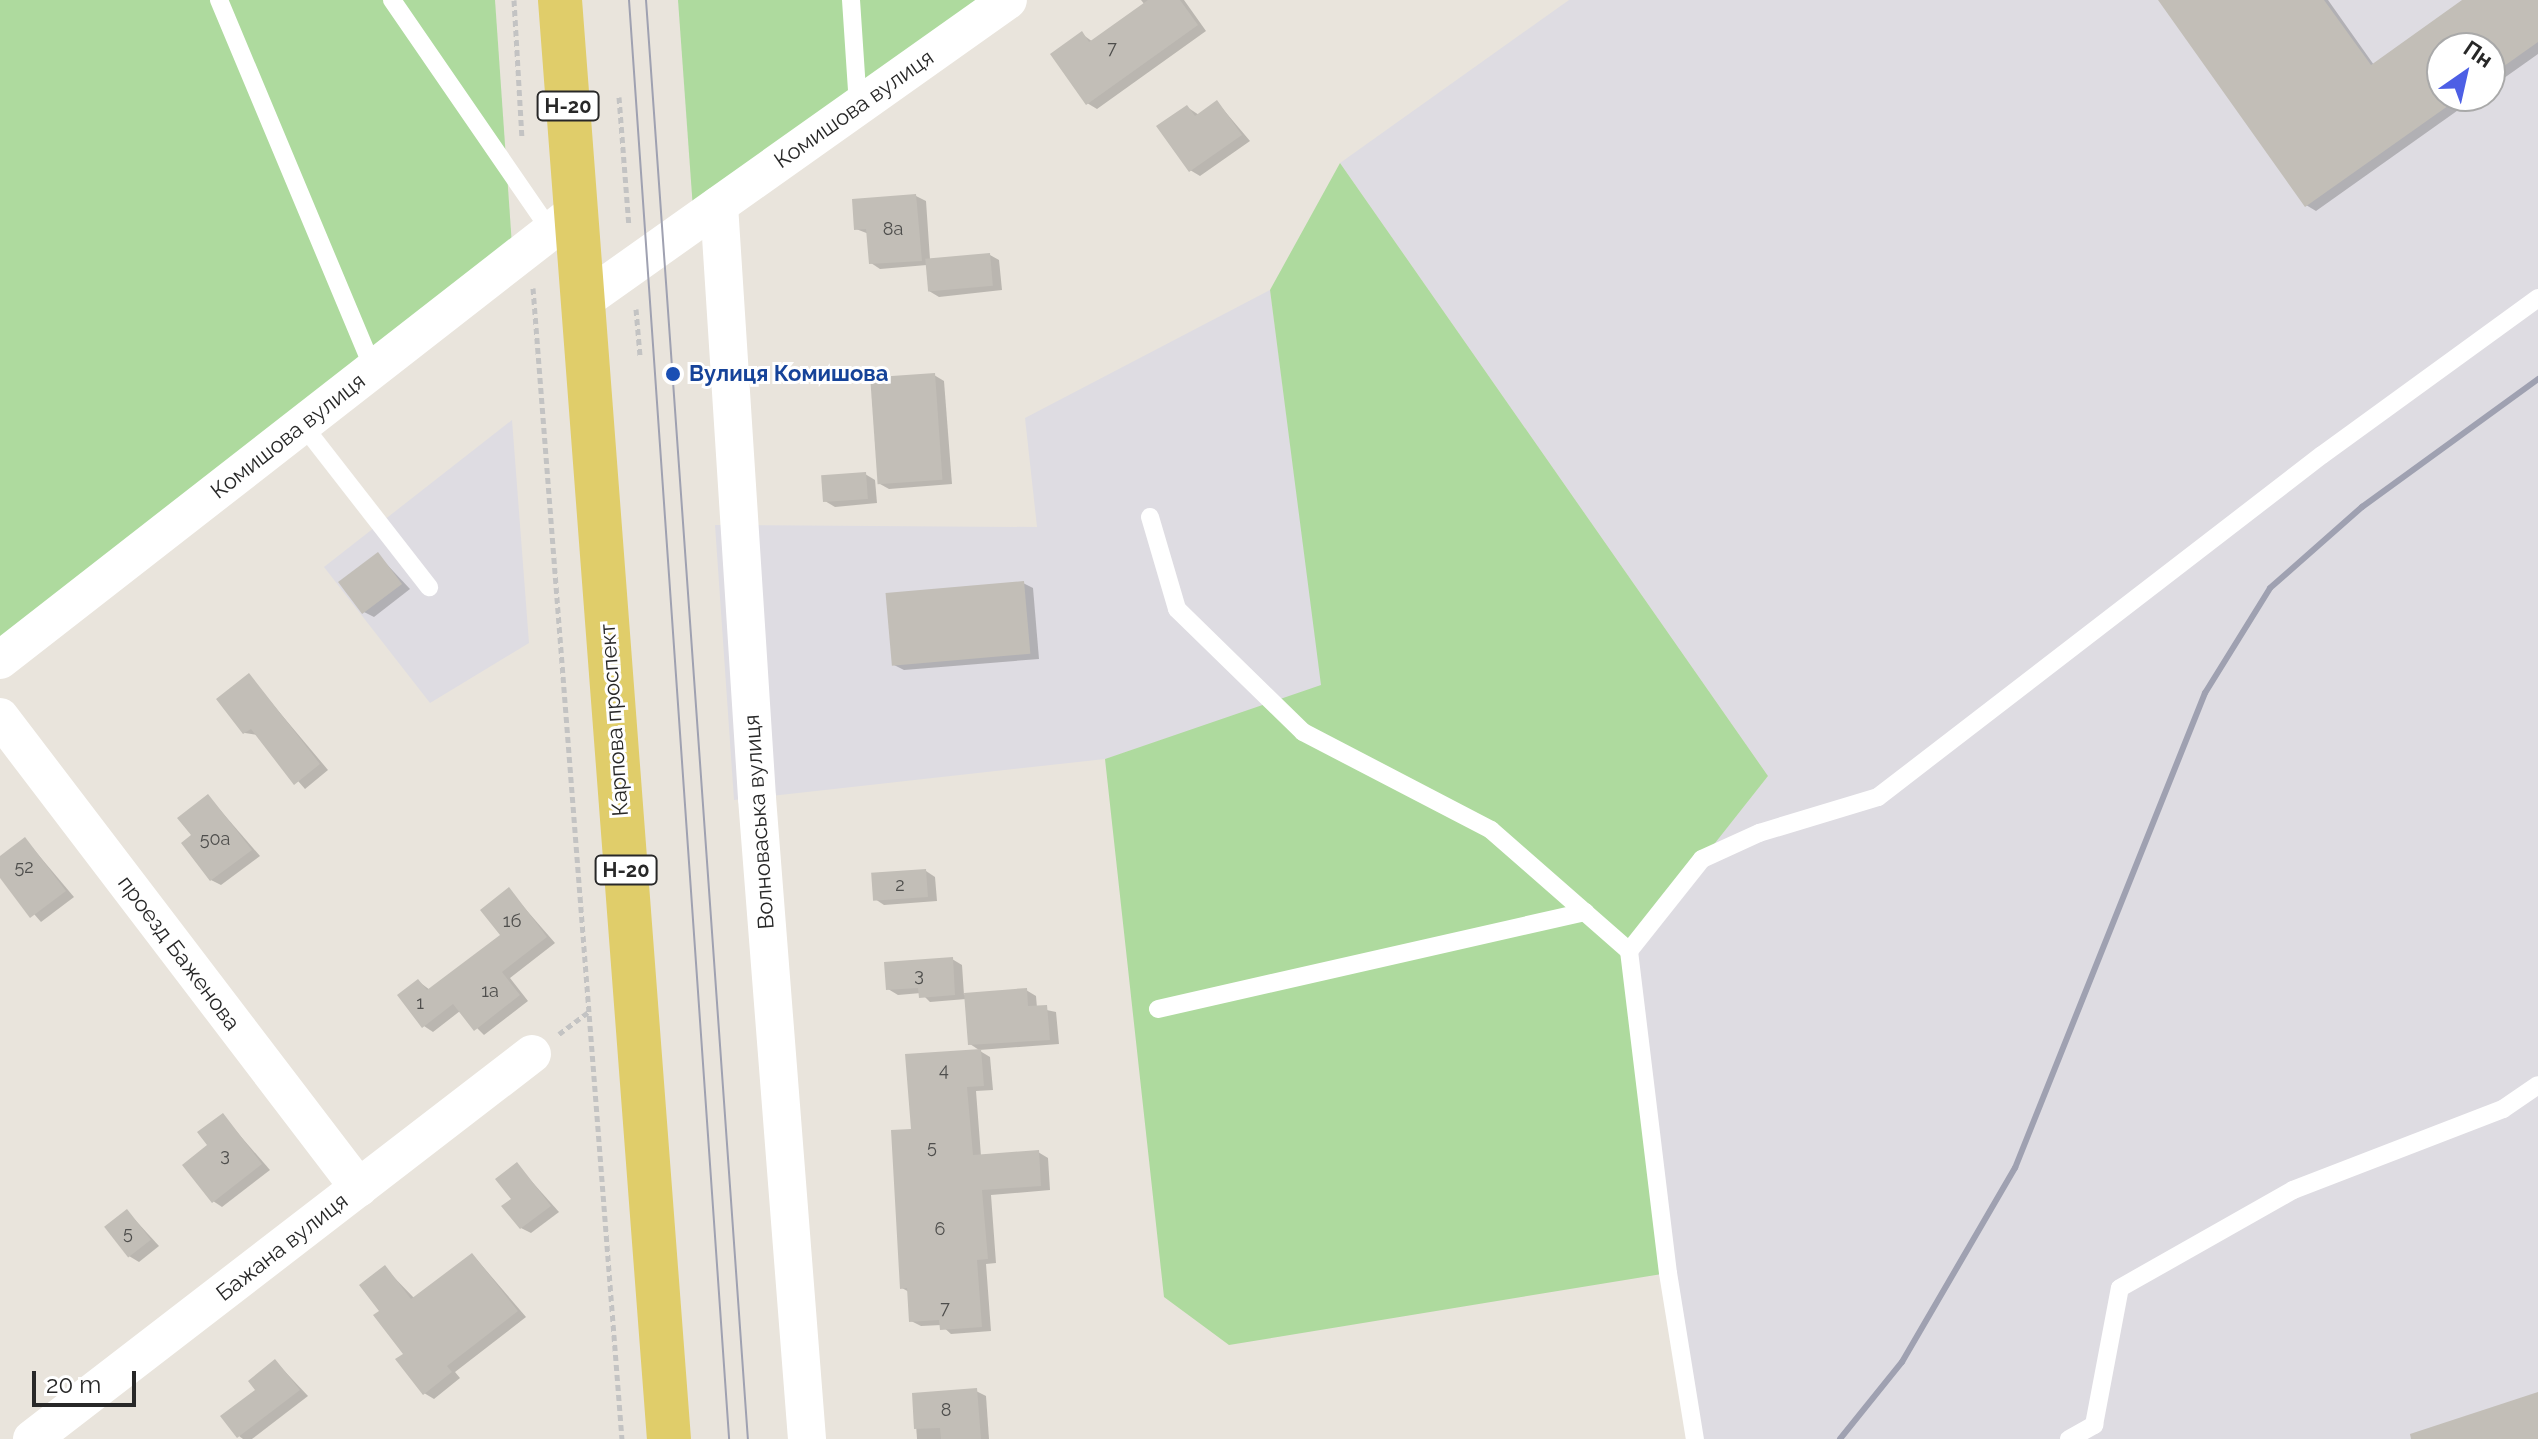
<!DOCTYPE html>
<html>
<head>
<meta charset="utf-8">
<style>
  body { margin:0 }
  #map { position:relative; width:2538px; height:1439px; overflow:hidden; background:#e9e4dc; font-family:Raleway,sans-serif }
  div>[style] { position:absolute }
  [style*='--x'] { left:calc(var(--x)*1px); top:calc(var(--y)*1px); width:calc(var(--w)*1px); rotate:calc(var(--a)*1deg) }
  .industrial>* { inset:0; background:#dedce2 }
  .green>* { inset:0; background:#aeda9e }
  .shadow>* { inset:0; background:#0003 }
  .building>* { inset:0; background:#c2beb7; transform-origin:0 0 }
  .path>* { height:5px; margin-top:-2.5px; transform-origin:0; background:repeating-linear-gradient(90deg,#c3c3c3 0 6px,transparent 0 10px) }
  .lane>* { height:18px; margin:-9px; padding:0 9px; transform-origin:9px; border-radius:9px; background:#fff }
  .street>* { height:38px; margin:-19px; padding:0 19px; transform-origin:19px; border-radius:19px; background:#fff }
  .primary>* { height:44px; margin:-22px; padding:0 22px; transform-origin:22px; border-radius:22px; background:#e0cd6a }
  .tram>* { height:2px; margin:-1px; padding:0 1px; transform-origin:1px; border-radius:1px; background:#9fa1b1 }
  .rail>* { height:6px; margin:-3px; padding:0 3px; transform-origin:3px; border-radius:3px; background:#9fa1b1 }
  .dots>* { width:22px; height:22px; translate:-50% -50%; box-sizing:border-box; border:4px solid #fff; border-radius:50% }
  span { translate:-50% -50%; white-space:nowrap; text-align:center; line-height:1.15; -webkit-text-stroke:6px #fff; paint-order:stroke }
  .number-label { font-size:18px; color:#4e4e4c }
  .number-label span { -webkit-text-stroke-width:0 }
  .shield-label span { padding:2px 6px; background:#fff; border:2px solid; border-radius:6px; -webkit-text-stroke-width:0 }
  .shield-label { font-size:20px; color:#282828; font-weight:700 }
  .street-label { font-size:22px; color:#282828 }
  .transit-label { font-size:22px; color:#164399; font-weight:700 }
  .left { translate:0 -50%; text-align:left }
  .north { position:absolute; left:2426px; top:32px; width:80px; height:80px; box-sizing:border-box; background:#fff; border:2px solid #a9a9a9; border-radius:50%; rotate:34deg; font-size:22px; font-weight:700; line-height:32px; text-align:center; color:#282828 }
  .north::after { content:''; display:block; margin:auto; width:28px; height:36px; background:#4d5fe5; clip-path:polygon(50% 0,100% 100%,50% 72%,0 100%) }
  .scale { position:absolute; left:32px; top:1371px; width:104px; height:36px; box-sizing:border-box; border:4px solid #282828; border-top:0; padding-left:10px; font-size:24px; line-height:28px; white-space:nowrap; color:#282828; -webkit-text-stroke:6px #fff; paint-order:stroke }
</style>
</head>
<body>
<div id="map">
  <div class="industrial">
    <i style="clip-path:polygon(evenodd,1569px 0,2538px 0,2538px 1439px,1695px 1439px,1629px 951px,1768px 776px,1340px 163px,1569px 0,2442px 48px,2490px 48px,2490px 96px,2442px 96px,2442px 48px)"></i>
    <i style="clip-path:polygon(1270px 290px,1322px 686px,1105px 759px,734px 800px,715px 525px,1037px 527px,1025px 418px)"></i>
    <i style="clip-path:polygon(512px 420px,529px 643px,430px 703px,324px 567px)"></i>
  </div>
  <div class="green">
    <i style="clip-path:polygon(0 0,495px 0,513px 260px,0 660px)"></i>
    <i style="clip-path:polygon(678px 0,1008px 0,694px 223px)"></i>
    <i style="clip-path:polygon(1340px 163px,1768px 776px,1629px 952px,1668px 1273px,1229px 1345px,1164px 1297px,1105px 759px,1321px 685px,1270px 290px)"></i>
  </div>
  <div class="shadow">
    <i style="clip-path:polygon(1141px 0,1184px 0,1206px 31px,1097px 109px,1087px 103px,1082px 34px,1093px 42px,1145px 5px)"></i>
    <i style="clip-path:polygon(2160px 0,2328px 0,2374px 65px,2466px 0,2538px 0,2538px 54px,2490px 88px,2490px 48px,2442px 48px,2442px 96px,2478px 96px,2316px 211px,2306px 205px)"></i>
    <i style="clip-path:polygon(1217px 102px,1250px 141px,1200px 176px,1190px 170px,1187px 107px,1199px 115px)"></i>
    <i style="clip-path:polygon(916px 196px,926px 201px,930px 259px,990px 255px,999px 260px,1002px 290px,939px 297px,929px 291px,927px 265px,880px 269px,871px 263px,869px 234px,856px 229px)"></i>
    <i style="clip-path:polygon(934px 375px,944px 381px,952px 484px,889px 489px,880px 484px)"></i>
    <i style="clip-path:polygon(865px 474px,875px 480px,877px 503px,835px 507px,825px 501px)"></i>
    <i style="clip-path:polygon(378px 555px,410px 589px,374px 617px,364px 612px)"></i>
    <i style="clip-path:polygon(1023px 583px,1033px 588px,1039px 659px,904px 670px,894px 665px)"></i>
    <i style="clip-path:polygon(249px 676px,328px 770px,305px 789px,258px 735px,245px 733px,219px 699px)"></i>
    <i style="clip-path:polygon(208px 796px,260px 856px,221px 885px,211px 880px,194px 836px)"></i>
    <i style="clip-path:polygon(25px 839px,74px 897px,41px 922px,0 875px,0 858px)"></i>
    <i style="clip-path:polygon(926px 871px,935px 877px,937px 901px,884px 905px,875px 899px)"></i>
    <i style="clip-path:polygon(509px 890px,555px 943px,510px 978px,528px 1001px,484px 1035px,460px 1011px,433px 1032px,424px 1026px,418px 981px,430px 990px,503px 935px)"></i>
    <i style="clip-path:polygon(952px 959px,962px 965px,964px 995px,1026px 990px,1036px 996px,1037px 1008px,1056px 1012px,1059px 1044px,979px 1050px,970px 1044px,966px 999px,930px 1002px,921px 993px,898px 995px,888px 989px)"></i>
    <i style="clip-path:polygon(980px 1051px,990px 1057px,993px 1090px,976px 1091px,981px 1156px,1038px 1152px,1048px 1158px,1050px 1190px,991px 1195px,996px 1263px,986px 1264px,991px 1331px,951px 1334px,941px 1325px,921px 1326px,911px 1321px,909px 1292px,902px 1288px,913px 1131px)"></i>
    <i style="clip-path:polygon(223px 1116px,270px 1170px,222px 1207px,213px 1201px,210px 1146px)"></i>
    <i style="clip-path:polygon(517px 1165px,559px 1212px,531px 1233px,521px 1228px,514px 1199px)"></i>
    <i style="clip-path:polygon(127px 1211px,159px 1246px,139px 1262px,129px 1256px)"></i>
    <i style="clip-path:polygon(473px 1255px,526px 1317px,455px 1372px,460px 1378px,434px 1399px,424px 1393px,381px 1311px,385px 1268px,415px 1299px)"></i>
    <i style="clip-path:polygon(276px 1362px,308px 1396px,252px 1439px,243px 1439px,239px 1436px,258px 1390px)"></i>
    <i style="clip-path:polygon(976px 1391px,986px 1396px,989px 1439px,917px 1439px,914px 1395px)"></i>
  </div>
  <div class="building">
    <i style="clip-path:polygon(1148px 0,1180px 0,1198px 25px,1086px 105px,1050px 54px,1082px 31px,1089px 42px)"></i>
    <i style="clip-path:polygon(2158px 0,2324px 0,2371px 65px,2462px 0,2538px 0,2538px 42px,2490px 76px,2490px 48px,2442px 48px,2442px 96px,2462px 96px,2305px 207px)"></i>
    <i style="clip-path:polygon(1217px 100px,1242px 135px,1189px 172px,1156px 126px,1187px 105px,1195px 116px)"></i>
    <i style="clip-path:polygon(916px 194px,922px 261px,869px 264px,866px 229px,854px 230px,852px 199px)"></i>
    <i style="left:990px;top:253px;width:33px;height:65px;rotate:85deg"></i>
    <i style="left:935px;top:373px;width:107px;height:65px;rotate:86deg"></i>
    <i style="left:866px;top:472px;width:27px;height:45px;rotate:86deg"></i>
    <i style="left:378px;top:552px;width:40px;height:50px;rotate:53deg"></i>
    <i style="left:1024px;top:581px;width:73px;height:139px;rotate:85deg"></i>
    <i style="clip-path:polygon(249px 673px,320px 764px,294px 785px,251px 729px,243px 734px,216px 699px)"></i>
    <i style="clip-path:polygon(208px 794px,252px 850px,210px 881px,181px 843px,191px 835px,177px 818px)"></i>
    <i style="clip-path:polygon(25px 837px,66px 891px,30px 918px,0 878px,0 856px)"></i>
    <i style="left:926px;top:869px;width:28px;height:55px;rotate:86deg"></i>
    <i style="clip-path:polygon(509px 887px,547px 937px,502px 972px,520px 995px,474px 1031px,453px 1004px,422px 1028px,397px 995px,418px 979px,427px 990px,500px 935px,480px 910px)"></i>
    <i style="clip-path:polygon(953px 957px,955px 995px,919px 998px,918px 988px,886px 990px,884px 962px)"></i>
    <i style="clip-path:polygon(1027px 988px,1028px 1006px,1047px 1005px,1050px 1040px,968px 1045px,964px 993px)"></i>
    <i style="clip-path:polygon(981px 1049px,984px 1086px,967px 1087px,973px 1155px,1039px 1150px,1041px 1186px,982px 1190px,988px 1259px,977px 1260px,982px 1327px,940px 1330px,939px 1320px,909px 1322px,907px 1288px,900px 1289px,891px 1130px,911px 1129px,905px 1054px)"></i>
    <i style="clip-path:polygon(223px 1113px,262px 1164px,212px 1203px,182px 1165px,207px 1145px,197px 1132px)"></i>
    <i style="clip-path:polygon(517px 1162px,551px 1206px,520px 1229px,501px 1206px,511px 1199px,495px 1179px)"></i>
    <i style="left:127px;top:1209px;width:39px;height:29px;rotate:52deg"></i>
    <i style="clip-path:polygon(472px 1253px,518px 1311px,447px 1366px,452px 1372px,423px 1395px,395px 1359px,403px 1354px,373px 1315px,379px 1311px,359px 1285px,385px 1265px,411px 1299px)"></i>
    <i style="clip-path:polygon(275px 1359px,300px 1390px,237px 1438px,220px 1416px,255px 1390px,248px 1381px)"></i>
    <i style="clip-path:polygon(977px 1388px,981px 1439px,941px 1439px,940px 1428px,914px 1429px,912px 1393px)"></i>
    <i style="clip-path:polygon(2538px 1392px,2538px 1439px,2411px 1439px,2410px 1434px)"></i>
  </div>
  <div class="path">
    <i style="--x:514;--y:0;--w:139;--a:86.7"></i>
    <i style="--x:619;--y:97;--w:129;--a:85.6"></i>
    <i style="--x:533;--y:288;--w:1154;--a:85.58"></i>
    <i style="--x:636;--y:309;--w:47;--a:85.1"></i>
    <i style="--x:559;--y:1034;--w:38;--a:-37"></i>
  </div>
  <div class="lane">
    <i style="--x:219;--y:0;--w:400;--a:67.3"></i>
    <i style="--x:392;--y:0;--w:280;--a:55.5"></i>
    <i style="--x:851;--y:0;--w:106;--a:86.2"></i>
    <i style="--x:302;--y:424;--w:207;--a:52.1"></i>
    <i style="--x:1150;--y:517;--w:96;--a:73.6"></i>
    <i style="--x:1177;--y:609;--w:176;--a:44.3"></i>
    <i style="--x:1303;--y:732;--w:212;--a:27.5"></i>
    <i style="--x:1491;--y:830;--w:184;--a:41.2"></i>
    <i style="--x:1629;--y:951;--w:324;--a:83.1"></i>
    <i style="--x:1668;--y:1273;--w:168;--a:80.8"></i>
    <i style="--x:1629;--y:951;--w:117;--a:-51.6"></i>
    <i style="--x:1702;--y:859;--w:63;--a:-24.5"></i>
    <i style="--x:1759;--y:833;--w:124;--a:-16.8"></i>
    <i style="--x:1878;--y:797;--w:560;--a:-37.61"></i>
    <i style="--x:2322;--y:455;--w:267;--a:-36"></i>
    <i style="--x:1158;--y:1009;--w:438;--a:-12.8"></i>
    <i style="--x:2069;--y:1439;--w:29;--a:-29"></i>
    <i style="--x:2094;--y:1425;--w:139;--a:-79.3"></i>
    <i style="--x:2120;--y:1288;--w:199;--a:-29.5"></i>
    <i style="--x:2293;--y:1190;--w:225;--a:-21.1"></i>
    <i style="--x:2503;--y:1109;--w:42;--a:-34.4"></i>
  </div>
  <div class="street">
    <i style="--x:719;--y:205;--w:594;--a:86.33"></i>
    <i style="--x:757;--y:798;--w:643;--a:85.54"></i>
    <i style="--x:582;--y:302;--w:522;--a:-35.33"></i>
    <i style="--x:0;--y:660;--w:729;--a:-37.92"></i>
    <i style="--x:0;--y:717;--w:592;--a:52.69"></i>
    <i style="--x:32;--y:1439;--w:631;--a:-37.6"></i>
  </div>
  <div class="primary">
    <i style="--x:560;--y:0;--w:1443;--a:85.67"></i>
  </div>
  <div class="tram">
    <i style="--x:629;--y:0;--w:1442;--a:86.02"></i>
    <i style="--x:646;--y:0;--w:1443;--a:85.95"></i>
  </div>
  <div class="rail">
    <i style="--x:1840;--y:1439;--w:99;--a:-51.2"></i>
    <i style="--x:1902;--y:1362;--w:225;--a:-59.8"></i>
    <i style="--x:2015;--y:1168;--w:512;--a:-68.2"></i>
    <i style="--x:2205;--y:693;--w:123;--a:-58.2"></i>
    <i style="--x:2270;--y:588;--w:123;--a:-41.4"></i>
    <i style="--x:2362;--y:507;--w:218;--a:-36"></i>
  </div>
  <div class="dots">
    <i style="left:673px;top:374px;background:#1a4fb4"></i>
  </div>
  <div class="number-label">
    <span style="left:1112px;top:48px">7</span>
    <span style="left:893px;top:229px">8а</span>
    <span style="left:215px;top:839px">50а</span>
    <span style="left:24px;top:867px">52</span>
    <span style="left:900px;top:885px">2</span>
    <span style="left:512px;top:921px">1б</span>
    <span style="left:919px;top:975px">3</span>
    <span style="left:490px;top:991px">1а</span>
    <span style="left:420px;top:1003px">1</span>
    <span style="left:944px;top:1070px">4</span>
    <span style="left:932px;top:1147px">5</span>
    <span style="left:225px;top:1155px">3</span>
    <span style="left:940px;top:1229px">6</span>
    <span style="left:128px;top:1233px">5</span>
    <span style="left:945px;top:1308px">7</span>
    <span style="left:946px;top:1410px">8</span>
  </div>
  <div class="shield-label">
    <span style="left:568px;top:106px">Н-20</span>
    <span style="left:626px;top:870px">Н-20</span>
  </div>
  <div class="street-label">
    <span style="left:854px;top:109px;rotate:-35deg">Комишова вулиця</span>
    <span style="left:288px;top:436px;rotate:-38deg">Комишова вулиця</span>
    <span style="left:614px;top:720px;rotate:-94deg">Карпова проспект</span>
    <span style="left:759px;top:822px;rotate:-94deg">Волноваська вулиця</span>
    <span style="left:179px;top:953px;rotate:53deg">проезд Баженова</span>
    <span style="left:282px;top:1247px;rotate:-38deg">Бажана вулиця</span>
  </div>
  <div class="transit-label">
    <span class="left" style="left:689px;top:374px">Вулиця Комишова</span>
  </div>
  <div class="north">Пн</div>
  <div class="scale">20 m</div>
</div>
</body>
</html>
